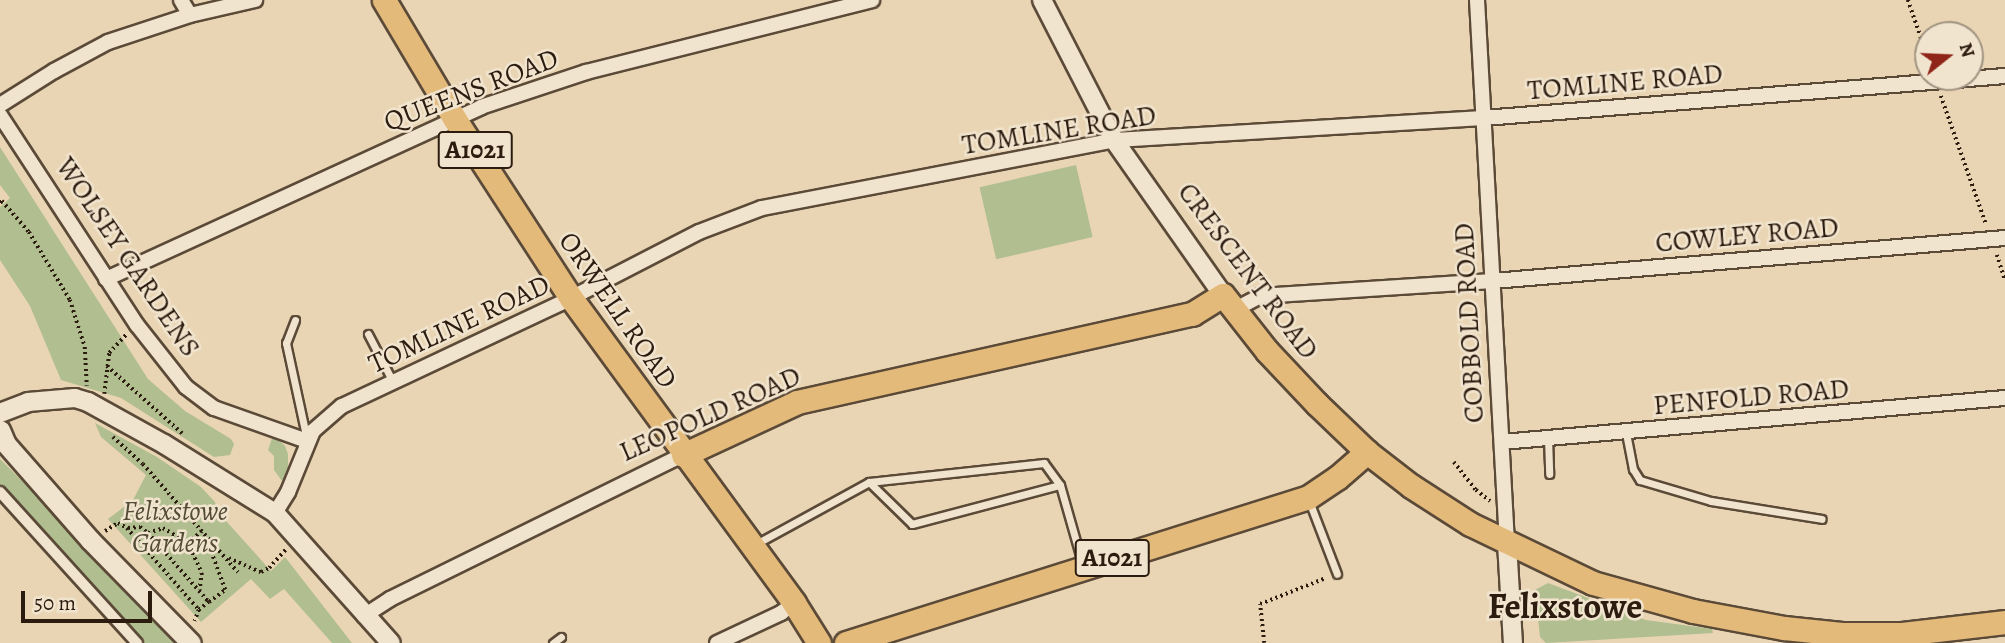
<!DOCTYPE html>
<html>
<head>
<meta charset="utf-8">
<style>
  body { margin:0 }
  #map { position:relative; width:2005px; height:643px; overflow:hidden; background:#e9d5b3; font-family:Alegreya,serif }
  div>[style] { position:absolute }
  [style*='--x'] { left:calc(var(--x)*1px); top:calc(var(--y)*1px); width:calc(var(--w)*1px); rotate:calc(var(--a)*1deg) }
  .green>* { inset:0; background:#b1be90; transform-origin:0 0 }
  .path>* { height:3.5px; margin-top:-1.75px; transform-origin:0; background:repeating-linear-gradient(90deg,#2c1c0f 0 2px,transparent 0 5.5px) }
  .roads { filter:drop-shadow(2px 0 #5b4a38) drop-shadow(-2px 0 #5b4a38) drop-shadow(0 2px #5b4a38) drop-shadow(0 -2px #5b4a38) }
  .service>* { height:7px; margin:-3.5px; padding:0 3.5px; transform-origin:3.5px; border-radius:3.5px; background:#f1e4ce }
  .pedestrian>* { height:10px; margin:-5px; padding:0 5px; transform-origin:5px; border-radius:5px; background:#f1e4ce }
  .minor>* { height:14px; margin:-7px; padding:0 7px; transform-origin:7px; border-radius:7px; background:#f1e4ce }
  .tertiary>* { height:18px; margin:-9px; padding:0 9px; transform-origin:9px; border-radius:9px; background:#f1e4ce }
  .secondary>* { height:19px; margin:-9.5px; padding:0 9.5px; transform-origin:9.5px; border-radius:9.5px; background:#f1e4ce }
  .primary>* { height:23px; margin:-11.5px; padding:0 11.5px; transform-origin:11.5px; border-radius:11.5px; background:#e4ba7a }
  span { translate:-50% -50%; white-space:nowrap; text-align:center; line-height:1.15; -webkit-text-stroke:5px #f1e4ce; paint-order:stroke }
  .shield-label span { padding:2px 5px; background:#f1e4ce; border:2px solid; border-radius:5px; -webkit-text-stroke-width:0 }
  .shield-label { font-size:26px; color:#2c1c0f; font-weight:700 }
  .street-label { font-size:28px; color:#2c1c0f }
  .park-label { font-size:28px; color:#544d36; font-style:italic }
  .district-label { font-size:35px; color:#2c1c0f; font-weight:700 }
  .north { position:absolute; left:1914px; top:21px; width:70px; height:70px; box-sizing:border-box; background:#f1e4ce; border:2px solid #a29482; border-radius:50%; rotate:72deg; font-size:19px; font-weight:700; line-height:28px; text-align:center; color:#2c1c0f }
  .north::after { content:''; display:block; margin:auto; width:24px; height:32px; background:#8f2418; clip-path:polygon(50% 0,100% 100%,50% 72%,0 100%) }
  .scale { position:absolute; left:21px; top:591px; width:131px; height:32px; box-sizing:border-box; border:4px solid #2c1c0f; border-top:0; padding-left:9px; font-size:21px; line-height:24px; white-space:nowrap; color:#2c1c0f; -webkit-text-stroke:5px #f1e4ce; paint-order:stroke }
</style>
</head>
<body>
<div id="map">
  <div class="green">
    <i style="clip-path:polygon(0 147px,148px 379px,185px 411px,231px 439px,234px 444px,230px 455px,214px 457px,121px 398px,61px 380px,30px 306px,0 260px,0 207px,10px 198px,0 185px)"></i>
    <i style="left:1076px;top:165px;width:74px;height:99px;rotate:77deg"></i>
    <i style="clip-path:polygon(95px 423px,157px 457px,201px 487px,215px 502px,218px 512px,271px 571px,285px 557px,352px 643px,332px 643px,284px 589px,270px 599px,251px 579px,201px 622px,108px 519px,133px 500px,146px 475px,101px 437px)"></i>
    <i style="clip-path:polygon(273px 435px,285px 446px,288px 454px,288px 467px,282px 481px,274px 470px,274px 456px,268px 450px)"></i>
    <i style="clip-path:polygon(0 459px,121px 579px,178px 643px,142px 643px,0 486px)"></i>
    <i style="clip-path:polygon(1548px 583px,1646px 620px,1712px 629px,1713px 633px,1546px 643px,1540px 637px,1535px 590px)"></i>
  </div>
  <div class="path">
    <i style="--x:1908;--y:0;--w:61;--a:71"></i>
    <i style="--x:1941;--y:96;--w:136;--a:70.6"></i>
    <i style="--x:0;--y:203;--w:3;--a:-45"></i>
    <i style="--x:2;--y:201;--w:41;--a:48.9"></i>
    <i style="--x:29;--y:232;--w:79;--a:58.9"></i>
    <i style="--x:70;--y:300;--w:49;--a:72.3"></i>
    <i style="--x:85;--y:347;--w:39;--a:87"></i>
    <i style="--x:1997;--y:255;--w:25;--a:72"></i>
    <i style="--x:107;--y:366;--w:101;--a:41.8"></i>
    <i style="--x:104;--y:394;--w:41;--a:-83"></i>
    <i style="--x:109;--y:353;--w:25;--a:-47"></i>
    <i style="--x:113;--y:437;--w:40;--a:42"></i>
    <i style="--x:143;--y:464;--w:144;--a:48.7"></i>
    <i style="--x:1454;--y:462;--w:36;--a:52"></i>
    <i style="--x:1476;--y:490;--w:18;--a:38"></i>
    <i style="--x:128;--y:528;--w:12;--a:-5"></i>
    <i style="--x:140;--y:527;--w:10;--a:37"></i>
    <i style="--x:148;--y:533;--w:92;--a:48.5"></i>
    <i style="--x:209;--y:602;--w:13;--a:141"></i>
    <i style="--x:105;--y:531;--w:15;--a:-32"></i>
    <i style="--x:118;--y:523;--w:10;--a:29"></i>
    <i style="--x:127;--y:528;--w:109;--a:48.7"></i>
    <i style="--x:199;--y:610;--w:12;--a:110"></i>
    <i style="--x:148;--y:533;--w:16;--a:-18"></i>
    <i style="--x:163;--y:528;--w:29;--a:31"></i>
    <i style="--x:188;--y:543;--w:33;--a:65"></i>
    <i style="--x:202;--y:573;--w:17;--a:97"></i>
    <i style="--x:188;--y:543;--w:18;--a:-41"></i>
    <i style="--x:229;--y:558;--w:35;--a:24"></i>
    <i style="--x:261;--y:572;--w:9;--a:-27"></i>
    <i style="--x:269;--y:568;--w:25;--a:-48"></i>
    <i style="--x:209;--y:602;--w:20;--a:-37"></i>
    <i style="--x:225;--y:590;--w:40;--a:-110.2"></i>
    <i style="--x:211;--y:552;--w:9;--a:-72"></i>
    <i style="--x:1264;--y:643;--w:39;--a:-96"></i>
    <i style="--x:1260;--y:604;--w:71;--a:-21.5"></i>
  </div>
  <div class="roads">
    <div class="service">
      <i style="--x:295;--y:320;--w:25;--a:111"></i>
      <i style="--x:286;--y:343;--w:99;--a:77.8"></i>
      <i style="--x:368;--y:334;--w:54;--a:62.5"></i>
      <i style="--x:1626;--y:433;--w:37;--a:79"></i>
      <i style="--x:1633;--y:469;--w:13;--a:58"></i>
      <i style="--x:1640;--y:480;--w:74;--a:16.5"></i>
      <i style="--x:1711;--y:501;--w:112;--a:9.2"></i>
      <i style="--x:1548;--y:438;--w:36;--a:88"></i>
      <i style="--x:869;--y:482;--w:60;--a:44.3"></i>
      <i style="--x:912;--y:524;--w:153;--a:-14.8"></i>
      <i style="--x:1309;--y:501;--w:78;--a:69"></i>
      <i style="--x:754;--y:545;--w:131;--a:-28.7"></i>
      <i style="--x:869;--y:482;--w:176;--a:-6.2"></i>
      <i style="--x:1044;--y:463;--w:27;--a:54"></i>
      <i style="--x:1060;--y:485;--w:84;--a:74.1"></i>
      <i style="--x:553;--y:643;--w:10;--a:-37"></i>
    </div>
    <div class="pedestrian">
      <i style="--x:0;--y:492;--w:204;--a:47.8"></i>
    </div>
    <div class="minor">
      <i style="--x:181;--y:0;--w:17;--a:59"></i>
      <i style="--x:1477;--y:0;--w:544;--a:86.84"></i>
      <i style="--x:0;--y:105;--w:64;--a:-32.2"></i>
      <i style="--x:54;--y:71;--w:61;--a:-28.2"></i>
      <i style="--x:108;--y:42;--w:86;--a:-18.2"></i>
      <i style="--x:190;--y:15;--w:67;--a:-13"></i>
      <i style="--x:0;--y:115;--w:251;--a:56.9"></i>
      <i style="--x:137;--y:325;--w:79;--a:51.7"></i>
      <i style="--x:186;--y:387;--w:35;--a:37"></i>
      <i style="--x:214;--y:408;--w:99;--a:19.5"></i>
      <i style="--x:106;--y:279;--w:413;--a:-24.6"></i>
      <i style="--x:481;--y:107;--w:111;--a:-18.4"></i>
      <i style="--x:586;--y:72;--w:295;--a:-14.1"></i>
      <i style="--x:1234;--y:310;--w:30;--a:-28"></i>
      <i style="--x:1260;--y:296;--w:233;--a:-3.7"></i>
      <i style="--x:1493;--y:281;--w:514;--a:-4.8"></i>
      <i style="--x:1502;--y:442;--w:505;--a:-5"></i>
      <i style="--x:275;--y:513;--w:25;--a:-58"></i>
      <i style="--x:288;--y:492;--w:66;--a:-67.7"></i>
      <i style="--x:313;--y:431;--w:38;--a:-41"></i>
      <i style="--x:342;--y:406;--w:253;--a:-25.2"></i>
      <i style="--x:571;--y:298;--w:144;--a:-27.3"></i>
      <i style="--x:699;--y:232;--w:67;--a:-20.9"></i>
      <i style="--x:762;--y:208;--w:359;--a:-10.9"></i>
      <i style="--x:1114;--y:140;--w:371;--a:-3.4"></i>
      <i style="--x:1484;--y:118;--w:523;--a:-4.61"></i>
      <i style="--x:364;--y:616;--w:31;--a:-33"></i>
      <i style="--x:390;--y:599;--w:326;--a:-26.2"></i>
      <i style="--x:717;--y:643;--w:71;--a:-25.1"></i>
      <i style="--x:781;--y:613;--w:16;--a:-38"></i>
    </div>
    <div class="tertiary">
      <i style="--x:1042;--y:0;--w:157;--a:62.8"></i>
      <i style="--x:1114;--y:140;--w:189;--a:54.9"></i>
      <i style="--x:0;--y:413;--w:30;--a:-21"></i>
      <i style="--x:28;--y:402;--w:47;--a:-4.9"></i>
      <i style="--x:75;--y:398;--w:14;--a:17"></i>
      <i style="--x:88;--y:402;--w:87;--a:28.9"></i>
      <i style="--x:164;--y:444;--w:131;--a:31.9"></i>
      <i style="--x:275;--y:513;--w:174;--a:48.3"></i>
      <i style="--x:1507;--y:543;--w:100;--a:86.6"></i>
    </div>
    <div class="secondary">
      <i style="--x:0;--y:430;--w:15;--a:67"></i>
      <i style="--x:6;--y:444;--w:128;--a:48.8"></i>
      <i style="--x:90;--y:540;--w:144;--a:45.6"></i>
    </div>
    <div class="primary">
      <i style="--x:384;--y:0;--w:137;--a:59.3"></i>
      <i style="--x:454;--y:118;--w:215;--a:57"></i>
      <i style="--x:571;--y:298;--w:378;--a:53.8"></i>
      <i style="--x:794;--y:603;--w:47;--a:58"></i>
      <i style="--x:683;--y:455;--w:126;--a:-24.9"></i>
      <i style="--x:797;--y:402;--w:405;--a:-12.6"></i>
      <i style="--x:1192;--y:314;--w:36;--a:-32"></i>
      <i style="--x:1223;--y:295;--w:71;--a:51.8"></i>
      <i style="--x:1267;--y:351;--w:73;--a:46.7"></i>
      <i style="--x:1317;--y:404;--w:69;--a:43.8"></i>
      <i style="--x:1367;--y:452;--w:56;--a:37.7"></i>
      <i style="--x:1411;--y:486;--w:70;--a:32.8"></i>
      <i style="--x:1470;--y:524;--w:136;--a:25.6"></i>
      <i style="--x:1593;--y:583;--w:104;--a:15.6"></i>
      <i style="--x:1693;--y:611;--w:93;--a:10.6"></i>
      <i style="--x:1784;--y:628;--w:58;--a:5.9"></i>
      <i style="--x:1842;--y:634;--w:60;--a:0"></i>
      <i style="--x:1902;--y:634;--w:104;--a:-6.6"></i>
      <i style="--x:846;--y:643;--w:483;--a:-17.5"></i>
      <i style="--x:1307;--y:498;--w:36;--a:-34"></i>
      <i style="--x:1337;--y:478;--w:40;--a:-41"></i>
    </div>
  </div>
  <div class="shield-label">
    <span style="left:475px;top:150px">A1021</span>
    <span style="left:1112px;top:558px">A1021</span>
  </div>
  <div class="street-label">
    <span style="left:1625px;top:82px;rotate:-5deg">TOMLINE ROAD</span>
    <span style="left:471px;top:90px;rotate:-21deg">QUEENS ROAD</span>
    <span style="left:1059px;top:130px;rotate:-9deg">TOMLINE ROAD</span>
    <span style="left:1747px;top:235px;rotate:-5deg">COWLEY ROAD</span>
    <span style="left:128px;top:257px;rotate:56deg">WOLSEY GARDENS</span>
    <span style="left:1248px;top:271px;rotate:53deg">CRESCENT ROAD</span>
    <span style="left:618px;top:310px;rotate:55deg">ORWELL ROAD</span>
    <span style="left:1469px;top:323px;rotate:-93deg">COBBOLD ROAD</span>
    <span style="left:459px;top:324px;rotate:-25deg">TOMLINE ROAD</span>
    <span style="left:1751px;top:397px;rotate:-5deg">PENFOLD ROAD</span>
    <span style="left:710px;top:414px;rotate:-24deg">LEOPOLD ROAD</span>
  </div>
  <div class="park-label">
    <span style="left:175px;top:527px">Felixstowe<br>Gardens</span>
  </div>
  <div class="district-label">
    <span style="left:1565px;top:606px">Felixstowe</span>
  </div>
  <div class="north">N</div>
  <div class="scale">50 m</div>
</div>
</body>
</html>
